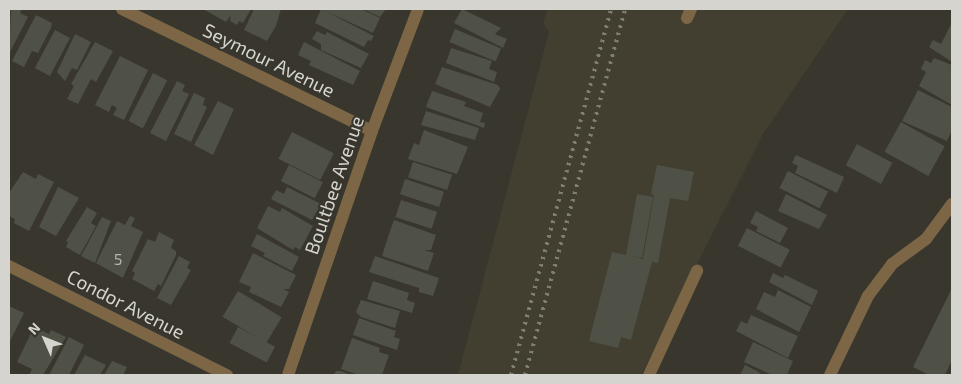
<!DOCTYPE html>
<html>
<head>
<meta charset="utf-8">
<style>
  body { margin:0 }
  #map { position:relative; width:961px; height:384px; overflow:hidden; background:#38362d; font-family:"Exo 2",sans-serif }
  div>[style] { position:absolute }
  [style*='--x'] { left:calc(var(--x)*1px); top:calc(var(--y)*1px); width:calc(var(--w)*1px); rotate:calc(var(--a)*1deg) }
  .built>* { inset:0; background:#433f30 }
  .building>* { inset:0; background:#4f5147; transform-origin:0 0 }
  .minor>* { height:12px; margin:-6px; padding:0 6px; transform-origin:6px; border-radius:6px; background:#7c6646 }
  .rail>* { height:4px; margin-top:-2px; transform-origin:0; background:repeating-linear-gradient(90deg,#7f7e76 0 2.5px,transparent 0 7.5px) }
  span { translate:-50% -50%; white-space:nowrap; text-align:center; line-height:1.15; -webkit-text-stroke:4px #38362d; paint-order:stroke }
  .number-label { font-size:16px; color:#b4b3ac }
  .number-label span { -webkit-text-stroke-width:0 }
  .street-label { font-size:19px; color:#d5d4ce }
  .frame { position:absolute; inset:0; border:10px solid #d5d4ce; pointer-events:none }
  .north { position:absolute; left:20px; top:314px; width:50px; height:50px; -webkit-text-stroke:4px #38362d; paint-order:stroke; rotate:314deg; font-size:14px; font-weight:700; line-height:20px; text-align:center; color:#d5d4ce }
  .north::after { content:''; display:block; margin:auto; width:18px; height:22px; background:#d5d4ce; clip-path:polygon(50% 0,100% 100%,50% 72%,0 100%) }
</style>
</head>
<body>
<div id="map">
  <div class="built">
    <i style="clip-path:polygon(548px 9px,848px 9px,763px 134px,641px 375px,458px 375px,549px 32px,543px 23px)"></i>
  </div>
  <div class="building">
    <i style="clip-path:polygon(11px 9px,22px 9px,20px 13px,28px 17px,9px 54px)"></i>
    <i style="clip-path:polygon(203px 9px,251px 9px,243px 23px,239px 21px,237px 25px,230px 21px,231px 15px,226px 22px)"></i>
    <i style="clip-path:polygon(254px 9px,281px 9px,276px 26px,267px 41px,244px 30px)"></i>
    <i style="clip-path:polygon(321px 9px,361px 9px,380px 18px,373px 33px,323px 10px,374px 36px,371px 41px,368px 40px,364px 47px,315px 23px)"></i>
    <i style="clip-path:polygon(363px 9px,386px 9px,380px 17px)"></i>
    <i style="clip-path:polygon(462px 9px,501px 28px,495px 34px,507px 39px,503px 48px,454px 23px)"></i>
    <i style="clip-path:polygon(36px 15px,52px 23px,51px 28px,38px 53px,32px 51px,24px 67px,12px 61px)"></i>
    <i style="clip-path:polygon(952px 22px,952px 62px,929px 47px,933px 40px,941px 44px)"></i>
    <i style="left:455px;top:29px;width:50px;height:14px;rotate:23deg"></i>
    <i style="left:55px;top:30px;width:17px;height:43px;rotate:28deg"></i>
    <i style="clip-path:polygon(317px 31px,325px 35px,327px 32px,369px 54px,361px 68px,321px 50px,321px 44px,312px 39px)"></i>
    <i style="clip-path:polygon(75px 34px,91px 42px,77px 70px,72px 68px,65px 81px,57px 72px)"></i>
    <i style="clip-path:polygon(95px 42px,113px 51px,96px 82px,91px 79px,78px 104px,67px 99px,74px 86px,71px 84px)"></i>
    <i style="clip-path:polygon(304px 42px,360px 71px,353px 85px,309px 65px,311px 61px,298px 55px)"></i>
    <i style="clip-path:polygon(451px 48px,492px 61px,489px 69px,497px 72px,494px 82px,446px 63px)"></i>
    <i style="clip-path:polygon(120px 56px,148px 70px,124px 120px,113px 115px,117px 108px,112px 105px,109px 112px,95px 105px)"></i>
    <i style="clip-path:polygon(934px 58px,952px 65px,952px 105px,919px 86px,926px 72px,921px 69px,925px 60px,931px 63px)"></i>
    <i style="clip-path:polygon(442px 67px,498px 85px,500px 89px,490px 107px,435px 84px)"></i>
    <i style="left:153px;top:73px;width:16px;height:54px;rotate:27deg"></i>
    <i style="clip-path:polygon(177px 81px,185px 85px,182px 91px,189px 94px,166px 141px,150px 133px)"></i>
    <i style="clip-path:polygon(918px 90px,952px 107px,952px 130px,947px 141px,902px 121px)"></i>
    <i style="clip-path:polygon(432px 91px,466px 102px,464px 106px,483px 113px,480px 122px,485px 123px,484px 128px,426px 107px)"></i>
    <i style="clip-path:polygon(194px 93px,205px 98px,203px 105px,207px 107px,191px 142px,174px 134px)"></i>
    <i style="clip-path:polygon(218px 101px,234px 109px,213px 155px,194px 145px)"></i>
    <i style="clip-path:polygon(426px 111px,479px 128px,475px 140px,421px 125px)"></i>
    <i style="left:901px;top:122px;width:50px;height:34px;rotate:29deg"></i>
    <i style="clip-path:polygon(424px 130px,468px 147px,457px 174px,408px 159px,414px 143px,419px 145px)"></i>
    <i style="left:292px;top:132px;width:47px;height:30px;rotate:27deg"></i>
    <i style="left:857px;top:144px;width:40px;height:24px;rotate:28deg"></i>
    <i style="clip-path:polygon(796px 155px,844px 177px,837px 193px,795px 173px,798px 166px,792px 163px)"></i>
    <i style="left:413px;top:162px;width:41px;height:16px;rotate:18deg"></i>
    <i style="left:289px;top:165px;width:38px;height:18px;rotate:27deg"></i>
    <i style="clip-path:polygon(657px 165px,694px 172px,688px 201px,670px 198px,658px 263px,652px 262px,631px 340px,621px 337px,618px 348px,589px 341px,612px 252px,626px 255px,637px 194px,653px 197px,642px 258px,630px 256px,643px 259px,654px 195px,651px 194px)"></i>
    <i style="left:788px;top:171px;width:45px;height:19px;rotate:27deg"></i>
    <i style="clip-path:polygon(23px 172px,36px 179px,38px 174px,54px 182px,29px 231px,14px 223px,15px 219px,9px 216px,9px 193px)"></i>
    <i style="left:405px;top:179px;width:41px;height:16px;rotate:18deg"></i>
    <i style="clip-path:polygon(58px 187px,79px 198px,56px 236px,39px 227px)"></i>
    <i style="clip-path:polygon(287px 187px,321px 204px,312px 220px,271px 199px,276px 190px,284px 194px)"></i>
    <i style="clip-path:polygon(786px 194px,827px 215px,819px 229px,778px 211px)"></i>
    <i style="left:401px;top:200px;width:38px;height:18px;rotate:18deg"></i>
    <i style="clip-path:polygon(268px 206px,280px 212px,282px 208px,313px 226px,300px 250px,295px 247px,293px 250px,257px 228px)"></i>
    <i style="clip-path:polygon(87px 207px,97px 213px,91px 223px,96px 226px,80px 255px,66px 247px,68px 242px,66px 241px)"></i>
    <i style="clip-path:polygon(756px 211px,788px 228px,780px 243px,756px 231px,758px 227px,750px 223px)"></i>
    <i style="clip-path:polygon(130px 216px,135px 218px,131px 226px,143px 232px,123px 278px,96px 263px,117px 221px,125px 225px)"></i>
    <i style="clip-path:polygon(102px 217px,111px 221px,95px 263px,81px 256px)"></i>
    <i style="clip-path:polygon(394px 220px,436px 235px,431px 250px,424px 250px,434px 253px,428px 271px,382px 256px,388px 237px,416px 247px,388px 237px)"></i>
    <i style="left:747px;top:228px;width:48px;height:20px;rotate:27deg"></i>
    <i style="clip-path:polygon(159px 232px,174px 240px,171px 248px,176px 251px,176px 255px,161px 286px,158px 284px,154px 291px,132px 279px,135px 273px,132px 271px,148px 239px,155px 242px)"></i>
    <i style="clip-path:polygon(257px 234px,299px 257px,292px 271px,263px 256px,265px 253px,251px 246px)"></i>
    <i style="clip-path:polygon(253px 253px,296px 275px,289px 289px,283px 289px,289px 292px,281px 307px,249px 292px,251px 287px,239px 282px)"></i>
    <i style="clip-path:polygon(179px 256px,190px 262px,187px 268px,191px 270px,171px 305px,157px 298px)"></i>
    <i style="clip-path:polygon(375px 256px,439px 278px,433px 296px,419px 292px,419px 288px,369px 272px)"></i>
    <i style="clip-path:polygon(773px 273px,783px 278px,785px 275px,818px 291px,812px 305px,769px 282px)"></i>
    <i style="clip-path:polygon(373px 281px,409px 293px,407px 300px,415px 303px,412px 313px,367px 299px)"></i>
    <i style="clip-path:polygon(952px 288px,952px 360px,945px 375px,929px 375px,913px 367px)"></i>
    <i style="clip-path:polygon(778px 290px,811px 307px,799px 332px,756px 309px,764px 292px,775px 297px)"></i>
    <i style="left:238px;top:291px;width:51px;height:30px;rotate:31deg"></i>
    <i style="clip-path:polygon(361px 300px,400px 311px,395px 328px,361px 317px,356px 312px)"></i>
    <i style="clip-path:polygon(9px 306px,24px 313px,9px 343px)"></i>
    <i style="clip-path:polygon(751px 315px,798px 336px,788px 358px,736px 331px,741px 321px,747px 324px)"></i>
    <i style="clip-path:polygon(359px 318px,396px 331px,394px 337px,400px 339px,397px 350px,353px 335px)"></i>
    <i style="clip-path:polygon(34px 327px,49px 334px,51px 330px,66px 337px,43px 375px,29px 375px,32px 369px,17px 362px)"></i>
    <i style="left:238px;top:327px;width:42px;height:18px;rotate:28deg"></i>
    <i style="clip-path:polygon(69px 337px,84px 345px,69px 375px,49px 375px)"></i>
    <i style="clip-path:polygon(352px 338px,380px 348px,379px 352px,389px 355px,382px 375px,359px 375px,341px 369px)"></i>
    <i style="clip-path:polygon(753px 342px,793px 361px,787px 375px,772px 375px,744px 362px)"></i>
    <i style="clip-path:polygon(85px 355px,106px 365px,100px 375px,74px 375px)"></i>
    <i style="clip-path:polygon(112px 361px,127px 367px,123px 375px,104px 375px)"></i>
    <i style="clip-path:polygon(745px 365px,757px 371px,762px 375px,740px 375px)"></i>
    <i style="clip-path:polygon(336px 371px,341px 371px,351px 375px,334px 375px)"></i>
  </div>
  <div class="minor">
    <i style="--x:122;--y:9;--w:278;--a:26"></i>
    <i style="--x:687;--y:18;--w:10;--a:-66"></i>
    <i style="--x:9;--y:266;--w:244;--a:26.6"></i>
    <i style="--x:288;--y:375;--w:258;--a:-71"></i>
    <i style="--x:372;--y:131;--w:130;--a:-69.3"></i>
    <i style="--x:649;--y:375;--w:115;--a:-65.2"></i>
    <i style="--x:830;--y:375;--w:88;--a:-64.3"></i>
    <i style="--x:868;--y:296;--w:40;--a:-53"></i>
    <i style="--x:892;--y:264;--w:42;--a:-36.3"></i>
    <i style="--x:926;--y:239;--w:44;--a:-53.4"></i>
  </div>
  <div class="rail">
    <i style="--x:511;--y:375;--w:379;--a:-74.7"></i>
    <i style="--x:525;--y:375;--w:379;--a:-74.7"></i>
  </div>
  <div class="number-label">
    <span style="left:118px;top:259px">5</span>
  </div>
  <div class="street-label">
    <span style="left:269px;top:60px;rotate:26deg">Seymour Avenue</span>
    <span style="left:334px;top:185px;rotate:-71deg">Boultbee Avenue</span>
    <span style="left:126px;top:304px;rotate:27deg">Condor Avenue</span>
  </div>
  <div class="frame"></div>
  <div class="north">N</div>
</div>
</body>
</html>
